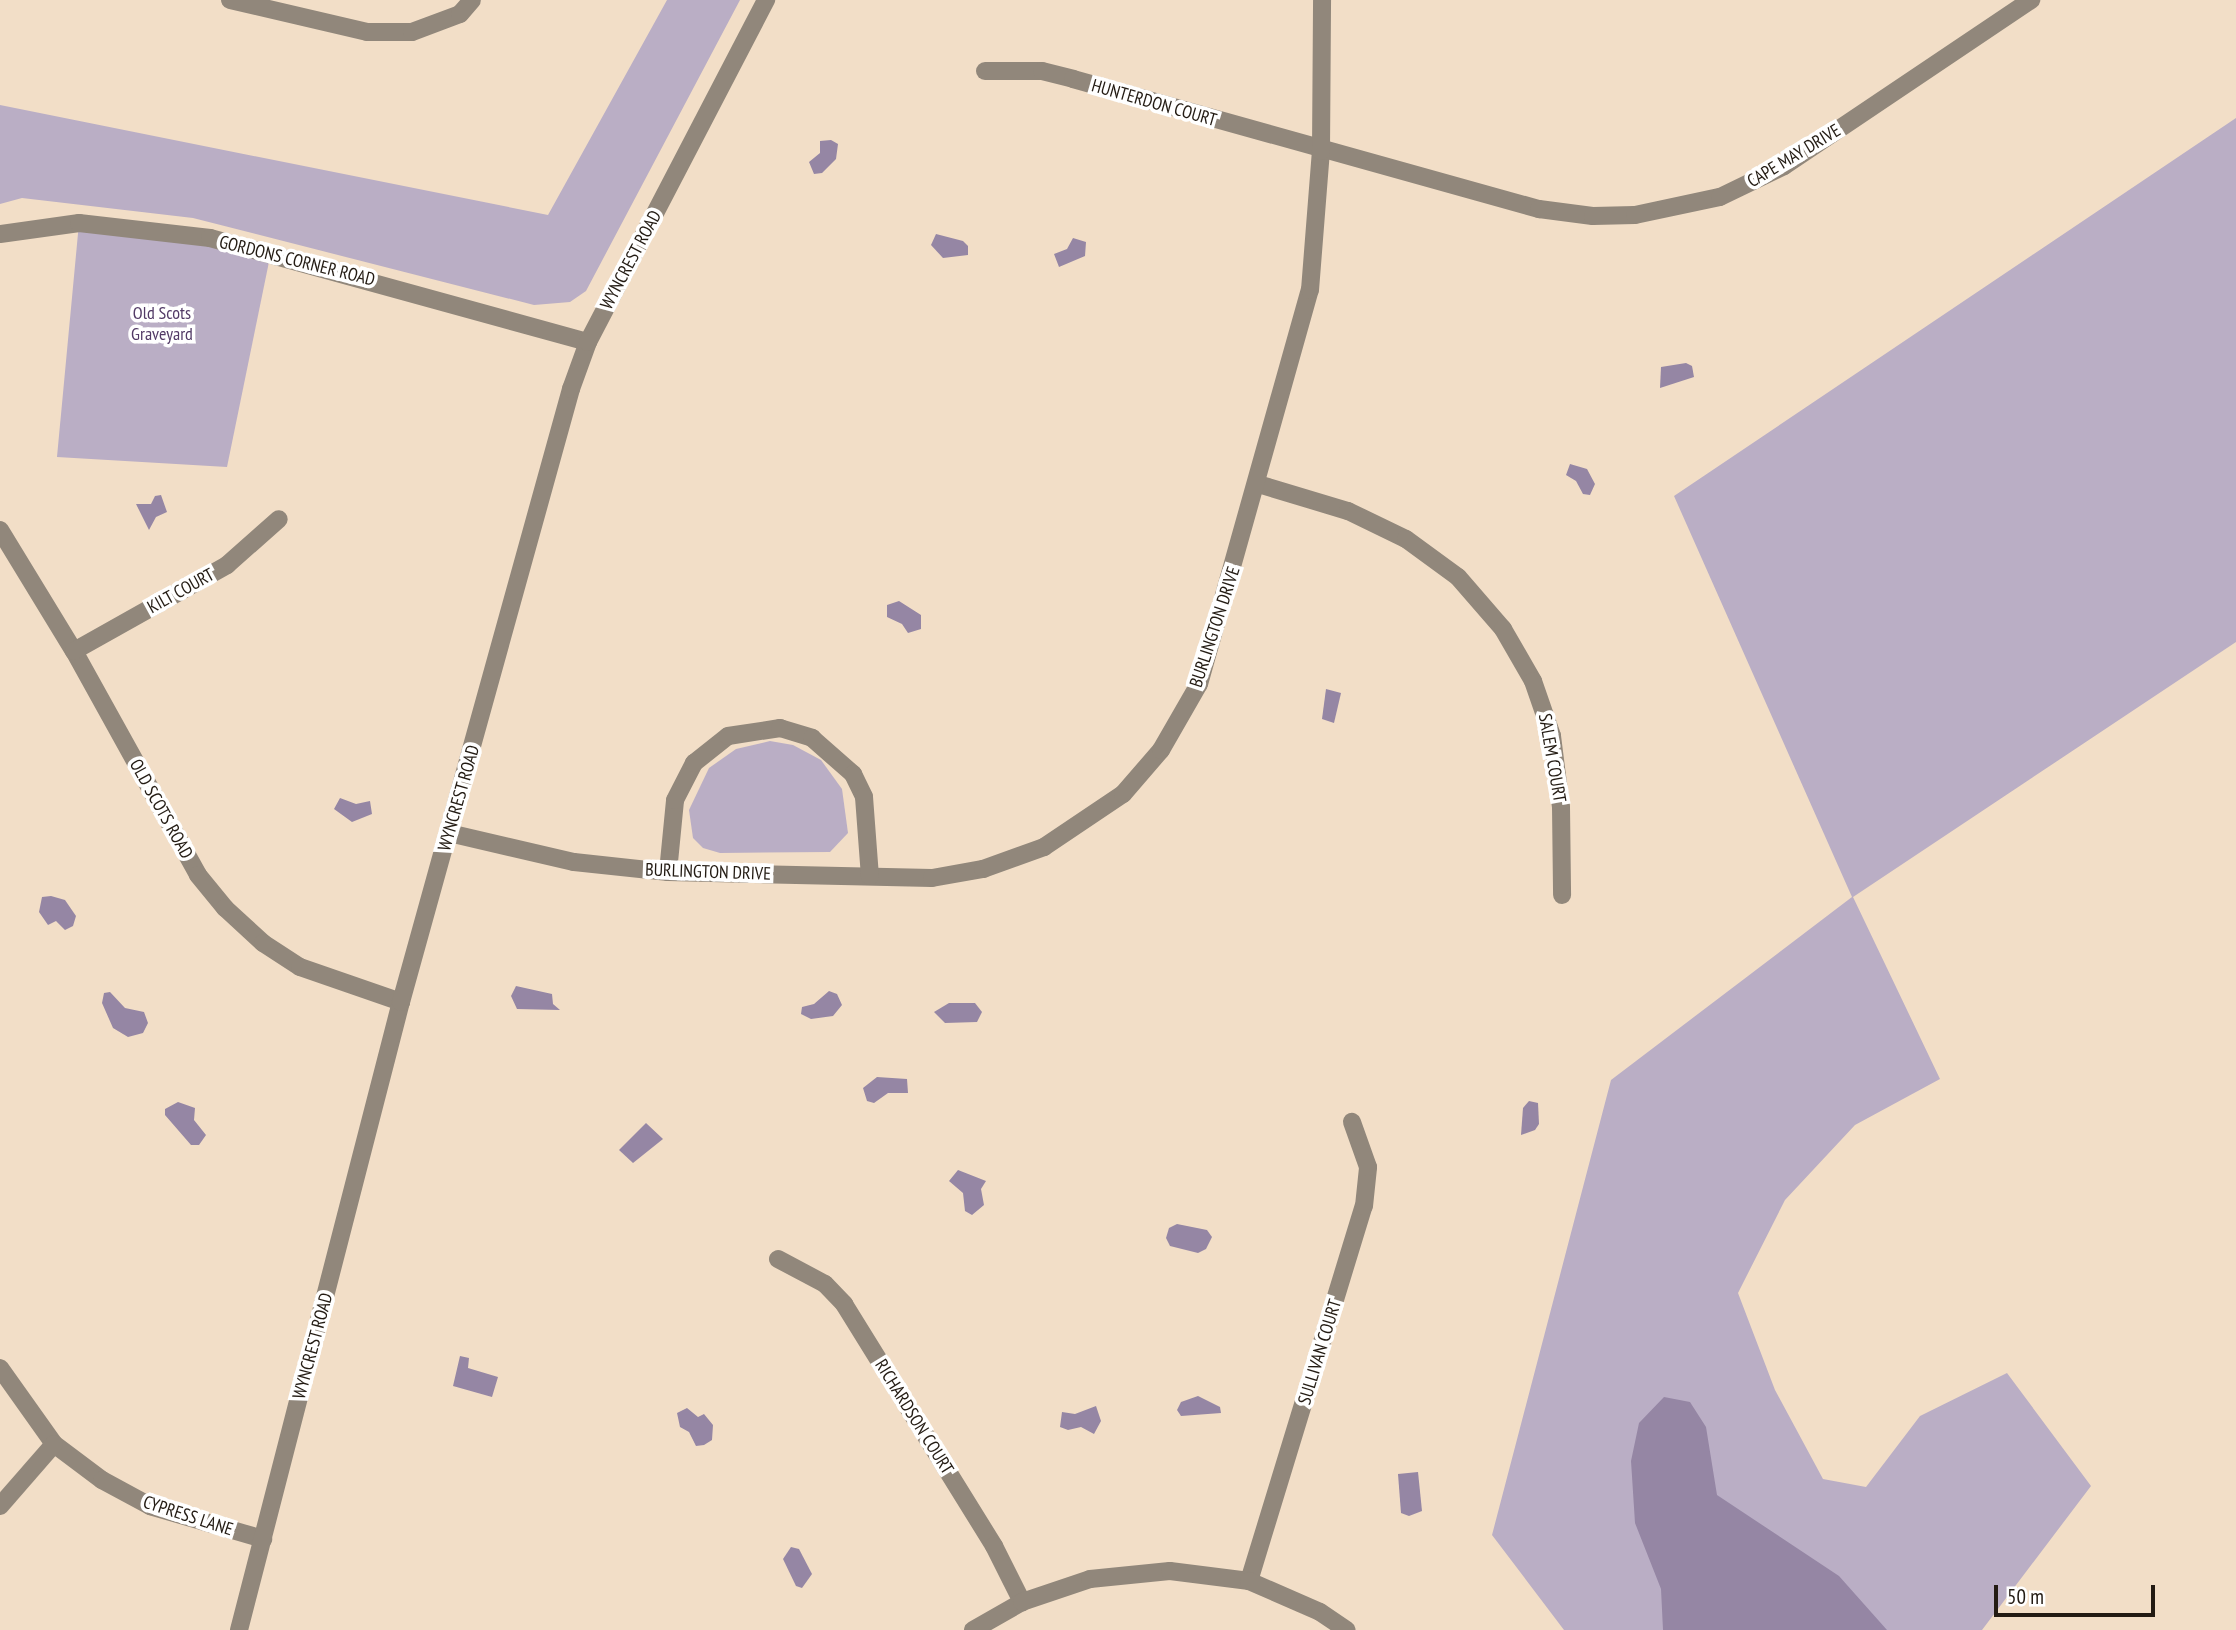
<!DOCTYPE html>
<html>
<head>
<meta charset="utf-8">
<style>
  body { margin:0 }
  #map { position:relative; width:2236px; height:1630px; overflow:hidden; background:#f2dec7; font-family:"PT Sans Narrow",sans-serif }
  div>[style] { position:absolute }
  [style*='--x'] { left:calc(var(--x)*1px); top:calc(var(--y)*1px); width:calc(var(--w)*1px); rotate:calc(var(--a)*1deg) }
  .green>* { inset:0; background:#baaec5 }
  .water>* { inset:0; background:#9586a4 }
  .minor>* { height:18px; margin:-9px; padding:0 9px; transform-origin:9px; border-radius:9px; background:#91877b }
  span { translate:-50% -50%; white-space:nowrap; text-align:center; line-height:1.15; -webkit-text-stroke:7px #fff; paint-order:stroke }
  .street-label { font-size:18px; color:#231b13 }
  .park-label { font-size:18px; color:#523a66 }
  .scale { position:absolute; left:1994px; top:1585px; width:161px; height:32px; box-sizing:border-box; border:4px solid #231b13; border-top:0; padding-left:9px; font-size:21px; line-height:24px; white-space:nowrap; color:#231b13; -webkit-text-stroke:5px #fff; paint-order:stroke }
</style>
</head>
<body>
<div id="map">
  <div class="green">
    <i style="clip-path:polygon(667px 0,740px 0,586px 291px,570px 302px,534px 305px,193px 218px,22px 198px,0 204px,0 105px,548px 215px)"></i>
    <i style="clip-path:polygon(2236px 118px,2236px 642px,1853px 897px,1940px 1079px,1855px 1125px,1785px 1200px,1738px 1293px,1775px 1390px,1823px 1479px,1866px 1487px,1920px 1416px,2007px 1373px,2091px 1486px,1982px 1630px,1564px 1630px,1492px 1535px,1611px 1080px,1852px 897px,1674px 496px)"></i>
    <i style="clip-path:polygon(79px 223px,271px 252px,227px 467px,57px 457px)"></i>
    <i style="clip-path:polygon(770px 741px,793px 745px,821px 760px,842px 789px,848px 833px,830px 852px,720px 853px,703px 848px,693px 838px,689px 810px,709px 768px,736px 749px)"></i>
  </div>
  <div class="water">
    <i style="clip-path:polygon(831px 140px,838px 144px,836px 159px,822px 173px,814px 174px,809px 162px,820px 153px,820px 141px)"></i>
    <i style="clip-path:polygon(936px 234px,963px 241px,968px 246px,968px 255px,943px 258px,931px 245px)"></i>
    <i style="clip-path:polygon(1073px 238px,1086px 242px,1085px 256px,1059px 267px,1054px 254px,1067px 249px)"></i>
    <i style="clip-path:polygon(1686px 363px,1692px 366px,1694px 377px,1660px 388px,1661px 367px)"></i>
    <i style="clip-path:polygon(1570px 464px,1587px 469px,1595px 484px,1590px 495px,1583px 494px,1576px 481px,1566px 475px)"></i>
    <i style="clip-path:polygon(161px 495px,167px 512px,156px 517px,149px 530px,136px 504px,151px 504px,155px 496px)"></i>
    <i style="clip-path:polygon(899px 601px,921px 615px,921px 629px,908px 633px,902px 624px,887px 617px,887px 605px)"></i>
    <i style="clip-path:polygon(1326px 689px,1341px 693px,1334px 723px,1322px 719px)"></i>
    <i style="clip-path:polygon(340px 798px,356px 804px,370px 801px,372px 814px,352px 822px,334px 809px)"></i>
    <i style="clip-path:polygon(51px 896px,65px 900px,76px 916px,73px 926px,65px 930px,56px 921px,48px 925px,39px 912px,42px 897px)"></i>
    <i style="clip-path:polygon(516px 986px,552px 994px,553px 1004px,560px 1010px,517px 1009px,511px 996px)"></i>
    <i style="clip-path:polygon(829px 991px,837px 994px,842px 1005px,833px 1016px,811px 1019px,801px 1014px,802px 1007px,814px 1004px)"></i>
    <i style="clip-path:polygon(110px 992px,125px 1008px,144px 1012px,148px 1023px,143px 1033px,128px 1037px,113px 1028px,102px 1003px,104px 993px)"></i>
    <i style="clip-path:polygon(949px 1003px,975px 1003px,982px 1012px,977px 1022px,945px 1023px,934px 1012px)"></i>
    <i style="clip-path:polygon(877px 1077px,907px 1079px,908px 1093px,888px 1093px,874px 1103px,867px 1101px,863px 1088px)"></i>
    <i style="clip-path:polygon(1529px 1101px,1538px 1103px,1539px 1124px,1535px 1130px,1521px 1135px,1523px 1108px)"></i>
    <i style="clip-path:polygon(178px 1102px,195px 1108px,194px 1120px,206px 1135px,199px 1145px,191px 1145px,165px 1115px,165px 1109px)"></i>
    <i style="clip-path:polygon(646px 1123px,663px 1139px,633px 1163px,619px 1150px)"></i>
    <i style="clip-path:polygon(958px 1170px,986px 1181px,981px 1189px,984px 1205px,972px 1215px,965px 1211px,963px 1193px,949px 1181px)"></i>
    <i style="clip-path:polygon(1177px 1224px,1207px 1230px,1212px 1237px,1206px 1249px,1198px 1253px,1170px 1246px,1166px 1238px,1169px 1228px)"></i>
    <i style="clip-path:polygon(460px 1356px,469px 1358px,468px 1368px,498px 1377px,492px 1397px,453px 1386px)"></i>
    <i style="clip-path:polygon(1198px 1396px,1220px 1407px,1221px 1413px,1181px 1416px,1177px 1410px,1181px 1402px)"></i>
    <i style="clip-path:polygon(1664px 1397px,1690px 1402px,1706px 1427px,1717px 1495px,1839px 1576px,1887px 1630px,1663px 1630px,1661px 1589px,1635px 1523px,1631px 1461px,1639px 1423px)"></i>
    <i style="clip-path:polygon(1096px 1406px,1101px 1421px,1094px 1434px,1081px 1427px,1068px 1430px,1060px 1427px,1062px 1412px,1075px 1414px)"></i>
    <i style="clip-path:polygon(687px 1408px,698px 1417px,704px 1414px,713px 1425px,712px 1440px,704px 1445px,696px 1446px,689px 1432px,680px 1427px,677px 1413px)"></i>
    <i style="clip-path:polygon(1418px 1472px,1422px 1511px,1409px 1516px,1401px 1513px,1398px 1474px)"></i>
    <i style="clip-path:polygon(791px 1547px,799px 1549px,812px 1574px,802px 1588px,796px 1586px,783px 1559px)"></i>
  </div>
  <div class="minor">
    <i style="--x:230;--y:0;--w:141;--a:13.1"></i>
    <i style="--x:367;--y:32;--w:45;--a:0"></i>
    <i style="--x:412;--y:32;--w:51;--a:-20.6"></i>
    <i style="--x:460;--y:14;--w:18;--a:-49"></i>
    <i style="--x:985;--y:71;--w:57;--a:0"></i>
    <i style="--x:1042;--y:71;--w:32;--a:14"></i>
    <i style="--x:1073;--y:79;--w:484;--a:15.6"></i>
    <i style="--x:1539;--y:209;--w:54;--a:7.4"></i>
    <i style="--x:1593;--y:216;--w:42;--a:-1.4"></i>
    <i style="--x:1635;--y:215;--w:87;--a:-12"></i>
    <i style="--x:1720;--y:197;--w:71;--a:-25.8"></i>
    <i style="--x:1784;--y:166;--w:298;--a:-33.9"></i>
    <i style="--x:0;--y:234;--w:80;--a:-7.9"></i>
    <i style="--x:79;--y:223;--w:132;--a:6.5"></i>
    <i style="--x:210;--y:238;--w:392;--a:15.4"></i>
    <i style="--x:1258;--y:484;--w:94;--a:16.7"></i>
    <i style="--x:1348;--y:511;--w:64;--a:25.8"></i>
    <i style="--x:1406;--y:539;--w:64;--a:36.2"></i>
    <i style="--x:1458;--y:577;--w:69;--a:49.1"></i>
    <i style="--x:1503;--y:629;--w:60;--a:60"></i>
    <i style="--x:1533;--y:681;--w:58;--a:70.9"></i>
    <i style="--x:1552;--y:736;--w:72;--a:82.8"></i>
    <i style="--x:1561;--y:807;--w:88;--a:89.3"></i>
    <i style="--x:0;--y:530;--w:142;--a:58.6"></i>
    <i style="--x:74;--y:651;--w:256;--a:61"></i>
    <i style="--x:198;--y:875;--w:43;--a:50.7"></i>
    <i style="--x:225;--y:908;--w:52;--a:42.6"></i>
    <i style="--x:263;--y:943;--w:44;--a:33"></i>
    <i style="--x:300;--y:967;--w:107;--a:19.1"></i>
    <i style="--x:74;--y:651;--w:176;--a:-29.3"></i>
    <i style="--x:227;--y:565;--w:69;--a:-41.5"></i>
    <i style="--x:449;--y:833;--w:128;--a:13.1"></i>
    <i style="--x:574;--y:862;--w:95;--a:6.1"></i>
    <i style="--x:668;--y:872;--w:264;--a:1.3"></i>
    <i style="--x:932;--y:878;--w:52;--a:-10"></i>
    <i style="--x:983;--y:869;--w:65;--a:-19.8"></i>
    <i style="--x:1044;--y:847;--w:95;--a:-33.9"></i>
    <i style="--x:1123;--y:794;--w:58;--a:-49.2"></i>
    <i style="--x:1161;--y:750;--w:76;--a:-60.1"></i>
    <i style="--x:1199;--y:684;--w:409;--a:-74.3"></i>
    <i style="--x:1310;--y:290;--w:139;--a:-85.5"></i>
    <i style="--x:1321;--y:151;--w:151;--a:-89.6"></i>
    <i style="--x:668;--y:872;--w:72;--a:-84.4"></i>
    <i style="--x:675;--y:800;--w:42;--a:-62.8"></i>
    <i style="--x:694;--y:763;--w:43;--a:-38.5"></i>
    <i style="--x:728;--y:736;--w:53;--a:-8.7"></i>
    <i style="--x:780;--y:728;--w:34;--a:17"></i>
    <i style="--x:812;--y:738;--w:55;--a:41.3"></i>
    <i style="--x:853;--y:774;--w:25;--a:64"></i>
    <i style="--x:864;--y:797;--w:79;--a:85.7"></i>
    <i style="--x:778;--y:1259;--w:53;--a:28"></i>
    <i style="--x:825;--y:1284;--w:28;--a:46"></i>
    <i style="--x:844;--y:1304;--w:285;--a:58.2"></i>
    <i style="--x:994;--y:1546;--w:63;--a:63.4"></i>
    <i style="--x:0;--y:1368;--w:93;--a:54.6"></i>
    <i style="--x:54;--y:1444;--w:60;--a:36.9"></i>
    <i style="--x:102;--y:1480;--w:55;--a:28.4"></i>
    <i style="--x:150;--y:1506;--w:118;--a:16.3"></i>
    <i style="--x:0;--y:1506;--w:82;--a:-48.9"></i>
    <i style="--x:1249;--y:1581;--w:392;--a:-73"></i>
    <i style="--x:1364;--y:1206;--w:39;--a:-84"></i>
    <i style="--x:1368;--y:1167;--w:48;--a:-109.6"></i>
    <i style="--x:239;--y:1630;--w:649;--a:-75.54"></i>
    <i style="--x:401;--y:1002;--w:636;--a:-74.5"></i>
    <i style="--x:571;--y:389;--w:50;--a:-70.1"></i>
    <i style="--x:588;--y:342;--w:386;--a:-62.5"></i>
    <i style="--x:973;--y:1630;--w:56;--a:-29.7"></i>
    <i style="--x:1022;--y:1602;--w:72;--a:-18.7"></i>
    <i style="--x:1090;--y:1579;--w:80;--a:-5.7"></i>
    <i style="--x:1170;--y:1571;--w:80;--a:7.2"></i>
    <i style="--x:1249;--y:1581;--w:77;--a:23.6"></i>
    <i style="--x:1320;--y:1612;--w:32;--a:34"></i>
  </div>
  <div class="street-label">
    <span style="left:1154px;top:103px;rotate:16deg">HUNTERDON COURT</span>
    <span style="left:1794px;top:156px;rotate:-31deg">CAPE MAY DRIVE</span>
    <span style="left:631px;top:260px;rotate:-62deg">WYNCREST ROAD</span>
    <span style="left:297px;top:261px;rotate:14deg">GORDONS CORNER ROAD</span>
    <span style="left:181px;top:591px;rotate:-29deg">KILT COURT</span>
    <span style="left:1215px;top:627px;rotate:-72deg">BURLINGTON DRIVE</span>
    <span style="left:1552px;top:758px;rotate:80deg">SALEM COURT</span>
    <span style="left:459px;top:798px;rotate:-74deg">WYNCREST ROAD</span>
    <span style="left:161px;top:809px;rotate:61deg">OLD SCOTS ROAD</span>
    <span style="left:708px;top:872px;rotate:2deg">BURLINGTON DRIVE</span>
    <span style="left:313px;top:1346px;rotate:-75deg">WYNCREST ROAD</span>
    <span style="left:1320px;top:1352px;rotate:-73deg">SULLIVAN COURT</span>
    <span style="left:914px;top:1417px;rotate:58deg">RICHARDSON COURT</span>
    <span style="left:188px;top:1516px;rotate:18deg">CYPRESS LANE</span>
  </div>
  <div class="park-label">
    <span style="left:162px;top:324px">Old Scots<br>Graveyard</span>
  </div>
  <div class="scale">50 m</div>
</div>
</body>
</html>
